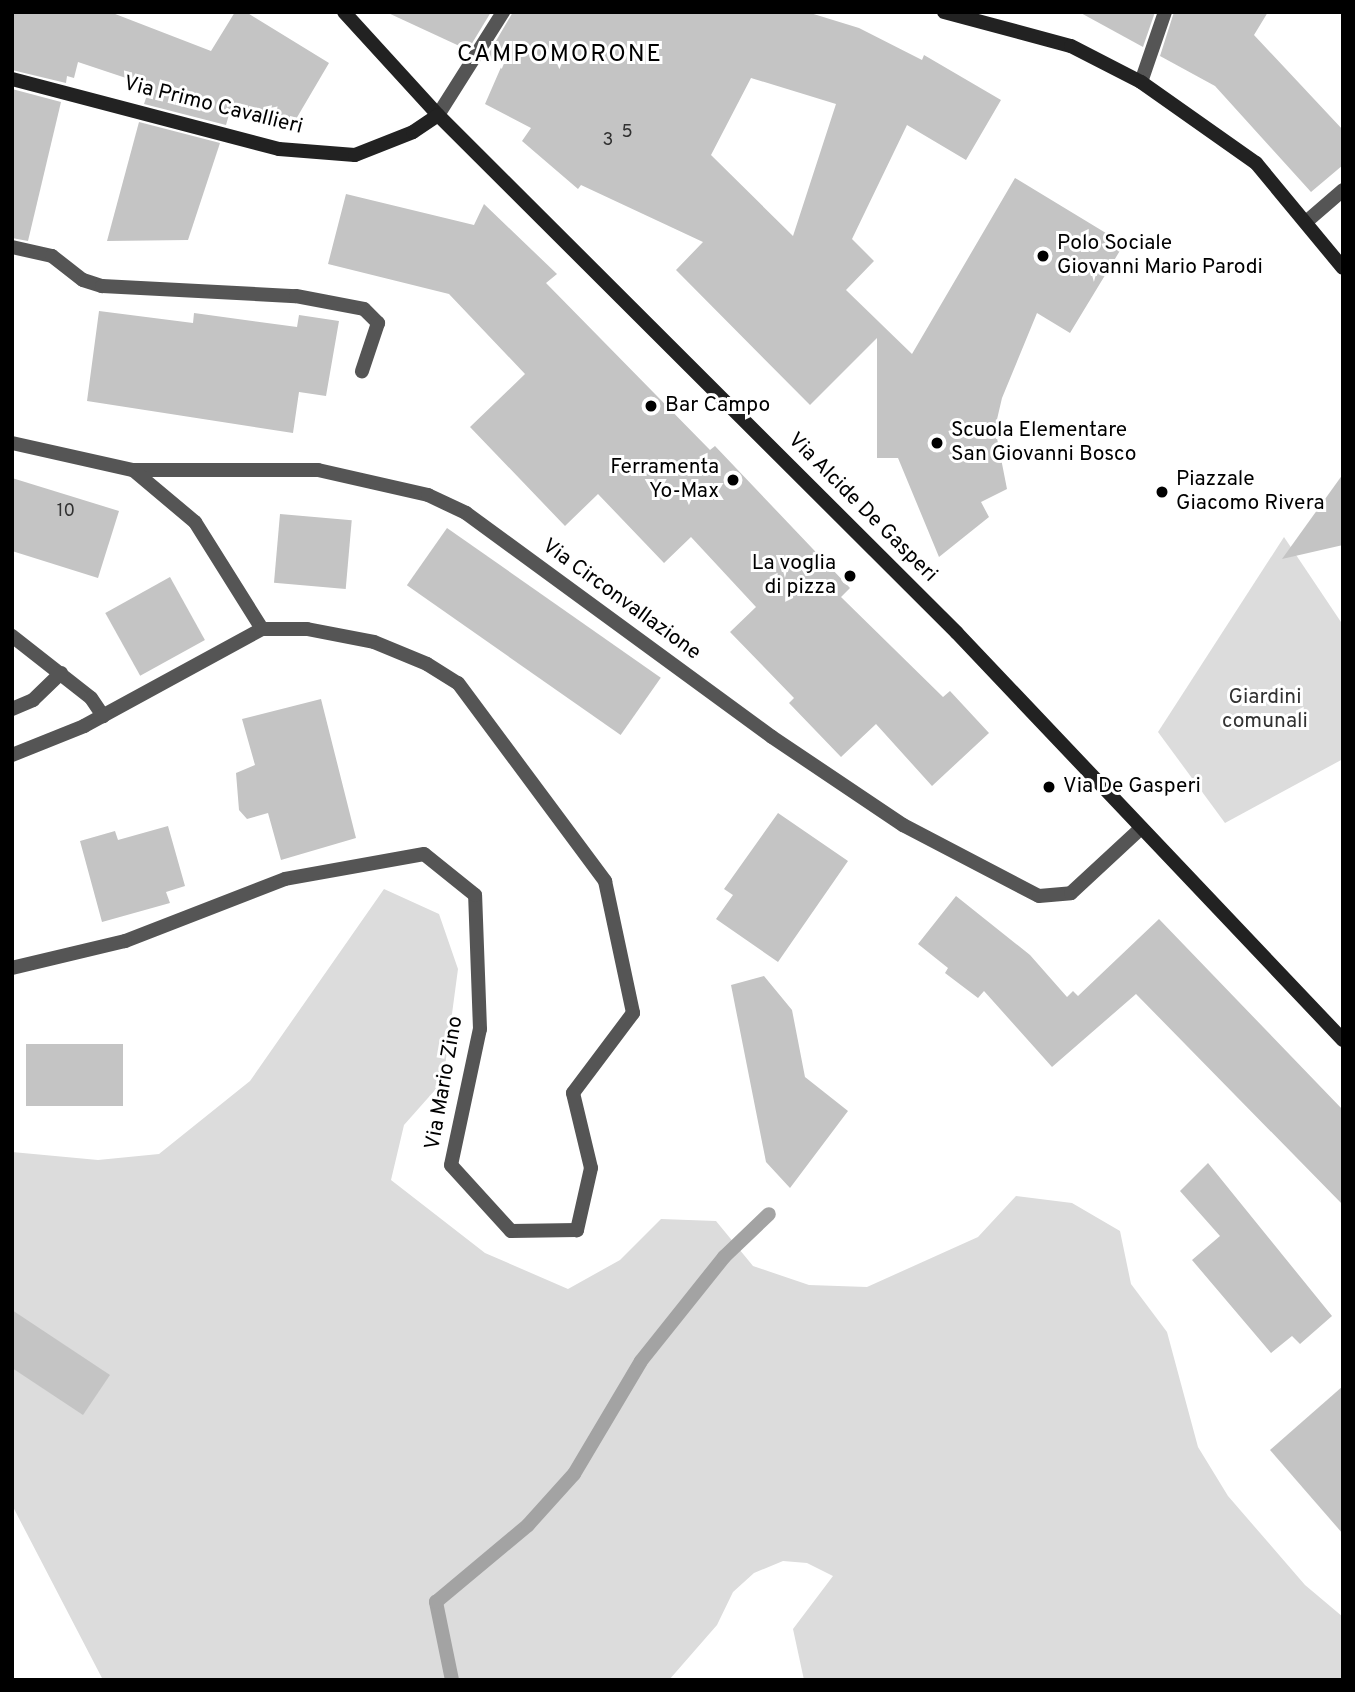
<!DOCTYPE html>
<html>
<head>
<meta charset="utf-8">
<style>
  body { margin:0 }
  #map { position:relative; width:1355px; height:1692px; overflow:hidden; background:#fff; font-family:Overpass,sans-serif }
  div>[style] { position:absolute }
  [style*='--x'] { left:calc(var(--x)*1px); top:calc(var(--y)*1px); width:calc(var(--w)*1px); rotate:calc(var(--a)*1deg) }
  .green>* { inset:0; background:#dcdcdc }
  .stream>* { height:14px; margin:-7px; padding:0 7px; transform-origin:7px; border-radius:7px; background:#a3a3a3 }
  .building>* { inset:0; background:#c4c4c4; transform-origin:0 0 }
  .lane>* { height:14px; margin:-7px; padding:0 7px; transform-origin:7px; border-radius:7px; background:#555 }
  .street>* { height:14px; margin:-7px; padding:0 7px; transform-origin:7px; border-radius:7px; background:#555 }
  .secondary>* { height:14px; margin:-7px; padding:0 7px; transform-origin:7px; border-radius:7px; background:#222 }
  .dots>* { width:19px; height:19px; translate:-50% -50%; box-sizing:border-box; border:4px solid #fff; border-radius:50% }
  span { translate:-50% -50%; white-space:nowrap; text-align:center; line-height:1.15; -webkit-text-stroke:6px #fff; paint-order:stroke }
  .number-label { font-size:18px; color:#313131 }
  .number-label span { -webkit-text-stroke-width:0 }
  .street-label { font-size:21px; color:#000 }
  .poi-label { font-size:21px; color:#000 }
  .left { translate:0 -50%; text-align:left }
  .right { translate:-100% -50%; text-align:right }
  .park-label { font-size:21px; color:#333 }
  .quarter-label { font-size:24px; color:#000; letter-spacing:2px }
  .frame { position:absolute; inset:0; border:14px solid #000; pointer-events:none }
</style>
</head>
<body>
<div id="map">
  <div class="green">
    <i style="clip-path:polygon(1284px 537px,1343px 625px,1343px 759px,1225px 823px,1158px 732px)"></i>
    <i style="clip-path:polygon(384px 889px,439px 914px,458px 969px,443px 1081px,404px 1125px,391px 1180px,485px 1253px,568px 1289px,620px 1260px,661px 1219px,716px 1221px,753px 1266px,809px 1285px,867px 1287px,978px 1237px,1016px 1196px,1072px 1203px,1120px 1231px,1131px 1284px,1167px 1332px,1198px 1447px,1228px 1496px,1305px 1585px,1343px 1617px,1343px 1680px,804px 1680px,793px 1629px,833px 1576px,807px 1563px,783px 1561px,754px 1573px,733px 1592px,717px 1625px,669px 1680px,103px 1680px,12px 1505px,12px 1152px,98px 1160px,159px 1154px,250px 1081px)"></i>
  </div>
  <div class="stream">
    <i style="--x:452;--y:1680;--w:80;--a:-101.6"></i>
    <i style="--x:436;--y:1602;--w:120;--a:-39.9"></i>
    <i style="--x:528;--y:1525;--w:69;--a:-48"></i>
    <i style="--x:574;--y:1474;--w:131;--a:-59.3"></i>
    <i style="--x:641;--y:1361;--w:133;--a:-51.4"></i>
    <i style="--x:724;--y:1257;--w:62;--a:-43.7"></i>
  </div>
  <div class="building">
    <i style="clip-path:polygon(12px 12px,110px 12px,211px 51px,235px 12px,246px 12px,329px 63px,289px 131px,230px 111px,226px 125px,144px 104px,150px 86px,78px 62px,74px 78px,67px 76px,66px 83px,12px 70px)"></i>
    <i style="clip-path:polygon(386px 12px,491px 12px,468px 50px)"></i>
    <i style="clip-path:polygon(evenodd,513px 12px,807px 12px,859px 28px,922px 60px,924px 55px,1001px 100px,966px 160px,907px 125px,852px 239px,874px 261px,846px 290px,912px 354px,1015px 178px,1124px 244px,1070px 333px,1037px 313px,1002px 398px,995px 428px,1007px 489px,981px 502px,989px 517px,939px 557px,898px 458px,877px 458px,877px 338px,810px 405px,676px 270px,703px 242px,581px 185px,578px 189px,522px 141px,531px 128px,485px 104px,502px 65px,486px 58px,513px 12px,751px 78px,836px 104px,793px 236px,711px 155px,751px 78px)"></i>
    <i style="clip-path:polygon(1079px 12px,1155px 12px,1143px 47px)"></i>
    <i style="clip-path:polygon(1174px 12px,1268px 12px,1254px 35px,1343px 130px,1343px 165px,1311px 192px,1215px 86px,1160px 56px)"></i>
    <i style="clip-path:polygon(12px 89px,61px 102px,28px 241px,12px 238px)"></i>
    <i style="clip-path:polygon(139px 122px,220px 143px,188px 240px,107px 241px)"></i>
    <i style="clip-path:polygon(346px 194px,474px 225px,484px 204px,557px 274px,546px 283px,710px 450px,715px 446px,850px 588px,841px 597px,943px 697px,950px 691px,989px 733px,932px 786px,876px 724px,841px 757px,789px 703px,794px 698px,730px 632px,756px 607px,691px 537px,664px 563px,598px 494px,565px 526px,470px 427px,525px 374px,449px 294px,328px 264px)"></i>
    <i style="clip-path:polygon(99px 311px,193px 323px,194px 313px,297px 327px,299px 315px,339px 321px,326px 396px,299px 392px,293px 433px,87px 401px)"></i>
    <i style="clip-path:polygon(1343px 474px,1343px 545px,1282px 559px)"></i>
    <i style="clip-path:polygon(12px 478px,119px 511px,98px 578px,12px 551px)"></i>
    <i style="left:280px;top:514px;width:72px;height:69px;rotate:5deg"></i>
    <i style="left:447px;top:528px;width:261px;height:70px;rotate:35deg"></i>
    <i style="left:170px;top:577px;width:72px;height:74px;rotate:61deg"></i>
    <i style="clip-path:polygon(321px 699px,356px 838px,281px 860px,268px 813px,247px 819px,239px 810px,236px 773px,255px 765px,242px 719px)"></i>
    <i style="clip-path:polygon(778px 813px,848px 861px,778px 962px,716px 919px,733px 895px,724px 889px)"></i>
    <i style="clip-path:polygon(168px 826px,185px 886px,166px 892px,170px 903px,102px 922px,80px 841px,115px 831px,118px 840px)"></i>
    <i style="clip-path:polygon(956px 896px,1030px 955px,1067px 997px,1073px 991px,1078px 996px,1159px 919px,1343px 1110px,1343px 1205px,1136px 994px,1052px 1067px,984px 991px,978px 998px,945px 973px,948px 968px,918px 944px)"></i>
    <i style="clip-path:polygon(764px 976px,792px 1010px,805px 1077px,848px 1111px,790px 1188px,766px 1162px,731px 985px)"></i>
    <i style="left:123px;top:1044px;width:62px;height:97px;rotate:90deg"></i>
    <i style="clip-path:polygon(1208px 1163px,1332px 1316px,1300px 1344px,1292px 1336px,1271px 1353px,1192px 1260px,1220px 1236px,1180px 1191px)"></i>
    <i style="clip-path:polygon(12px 1310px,110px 1375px,83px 1415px,12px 1368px)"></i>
    <i style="clip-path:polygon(1343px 1386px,1343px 1534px,1270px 1450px)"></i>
  </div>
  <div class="lane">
    <i style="--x:12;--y:247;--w:41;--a:12.7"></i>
    <i style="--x:52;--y:256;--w:39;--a:38"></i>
    <i style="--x:83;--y:280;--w:20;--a:18"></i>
    <i style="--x:102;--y:286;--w:194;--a:3"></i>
    <i style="--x:296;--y:296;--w:69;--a:10.8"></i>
    <i style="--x:364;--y:309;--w:20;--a:45"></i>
    <i style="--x:378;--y:323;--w:51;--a:108.4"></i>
  </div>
  <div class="street">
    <i style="--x:1141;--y:82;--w:74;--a:-71.1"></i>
    <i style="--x:438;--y:115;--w:122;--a:-57.7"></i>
    <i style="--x:1306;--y:222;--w:49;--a:-40.9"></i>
    <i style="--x:12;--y:443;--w:124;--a:12.6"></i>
    <i style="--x:133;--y:470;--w:185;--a:0"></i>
    <i style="--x:318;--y:470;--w:113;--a:12.8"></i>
    <i style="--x:428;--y:495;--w:42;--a:25.3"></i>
    <i style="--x:466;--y:513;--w:379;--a:36.2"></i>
    <i style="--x:772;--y:737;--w:158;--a:33.9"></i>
    <i style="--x:903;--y:825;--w:153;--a:27.6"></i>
    <i style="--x:1039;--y:896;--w:32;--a:-5"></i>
    <i style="--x:1071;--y:893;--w:94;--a:-42.8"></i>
    <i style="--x:133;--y:470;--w:81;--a:40"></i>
    <i style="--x:195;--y:522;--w:126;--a:57.9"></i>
    <i style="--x:12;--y:636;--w:100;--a:38.1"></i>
    <i style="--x:91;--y:698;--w:22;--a:56"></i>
    <i style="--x:12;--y:709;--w:23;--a:-23"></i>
    <i style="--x:33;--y:700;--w:39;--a:-44"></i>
    <i style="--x:12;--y:755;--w:78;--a:-21.9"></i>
    <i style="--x:84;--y:726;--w:203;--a:-28.6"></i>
    <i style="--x:262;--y:629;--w:45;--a:0"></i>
    <i style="--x:307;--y:629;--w:68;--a:11"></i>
    <i style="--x:374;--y:642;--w:57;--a:22.5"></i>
    <i style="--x:427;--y:664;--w:36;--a:32"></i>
    <i style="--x:458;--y:683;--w:247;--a:53.4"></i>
    <i style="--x:605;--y:881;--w:135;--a:78"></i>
    <i style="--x:633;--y:1013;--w:100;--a:126.9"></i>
    <i style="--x:573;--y:1093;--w:77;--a:76.5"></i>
    <i style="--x:591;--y:1168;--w:64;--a:102.7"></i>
    <i style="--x:577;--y:1230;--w:66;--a:179.1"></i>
    <i style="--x:511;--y:1231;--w:89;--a:-132.3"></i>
    <i style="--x:451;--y:1165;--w:139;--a:-78"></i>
    <i style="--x:480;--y:1029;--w:134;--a:-92.1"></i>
    <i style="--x:475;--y:895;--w:65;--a:-141.2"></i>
    <i style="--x:424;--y:854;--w:141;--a:169.8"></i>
    <i style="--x:285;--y:879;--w:172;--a:158.8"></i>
    <i style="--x:125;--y:941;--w:116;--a:166.6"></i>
  </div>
  <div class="secondary">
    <i style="--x:344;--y:12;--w:139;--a:47.6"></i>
    <i style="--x:438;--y:115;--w:733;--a:44.94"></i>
    <i style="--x:957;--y:633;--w:561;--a:46.52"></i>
    <i style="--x:944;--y:12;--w:131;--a:15"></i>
    <i style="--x:1071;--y:46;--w:79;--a:27.2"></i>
    <i style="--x:1141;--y:82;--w:141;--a:35.2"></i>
    <i style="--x:1256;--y:163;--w:136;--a:50.4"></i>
    <i style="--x:12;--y:79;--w:276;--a:14.7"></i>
    <i style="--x:279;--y:149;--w:76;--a:4.5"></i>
    <i style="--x:355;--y:155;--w:62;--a:-21.6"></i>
    <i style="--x:413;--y:132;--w:30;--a:-34"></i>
  </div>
  <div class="dots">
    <i style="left:1043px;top:256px;background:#000"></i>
    <i style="left:651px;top:406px;background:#000"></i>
    <i style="left:937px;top:443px;background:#000"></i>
    <i style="left:733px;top:480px;background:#000"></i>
    <i style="left:1162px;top:492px;background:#000"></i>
    <i style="left:850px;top:576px;background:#000"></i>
    <i style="left:1049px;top:787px;background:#000"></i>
  </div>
  <div class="number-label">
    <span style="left:627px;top:133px">5</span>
    <span style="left:608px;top:141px">3</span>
    <span style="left:66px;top:512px">10</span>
  </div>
  <div class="street-label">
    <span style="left:213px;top:106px;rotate:14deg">Via Primo Cavallieri</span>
    <span style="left:862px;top:508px;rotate:45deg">Via Alcide De Gasperi</span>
    <span style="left:621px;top:600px;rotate:36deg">Via Circonvallazione</span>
    <span style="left:445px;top:1083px;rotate:-80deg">Via Mario Zino</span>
  </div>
  <div class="poi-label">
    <span class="left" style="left:1057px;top:256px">Polo Sociale<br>Giovanni Mario Parodi</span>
    <span class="left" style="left:665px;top:406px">Bar Campo</span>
    <span class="left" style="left:951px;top:443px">Scuola Elementare<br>San Giovanni Bosco</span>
    <span class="right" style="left:719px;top:480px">Ferramenta<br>Yo-Max</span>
    <span class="left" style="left:1176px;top:492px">Piazzale<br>Giacomo Rivera</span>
    <span class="right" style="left:836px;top:576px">La voglia<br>di pizza</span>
    <span class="left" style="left:1063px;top:787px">Via De Gasperi</span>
  </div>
  <div class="park-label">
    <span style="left:1265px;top:710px">Giardini<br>comunali</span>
  </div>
  <div class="quarter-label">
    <span style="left:560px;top:56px">CAMPOMORONE</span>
  </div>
  <div class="frame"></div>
</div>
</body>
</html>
